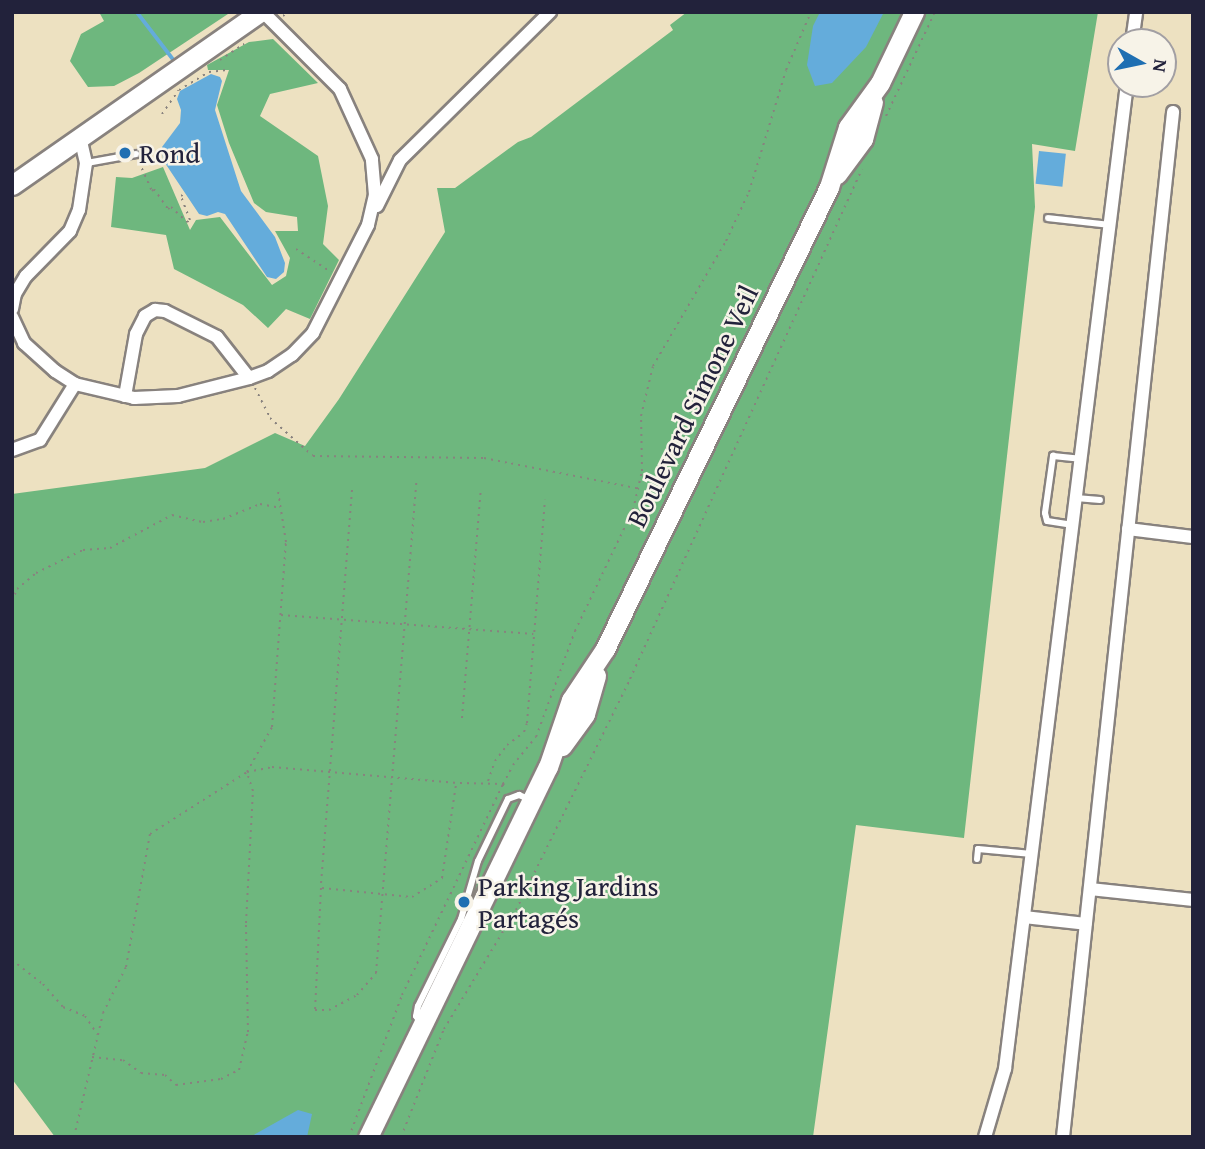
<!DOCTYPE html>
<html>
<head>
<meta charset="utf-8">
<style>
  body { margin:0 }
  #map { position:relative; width:1205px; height:1149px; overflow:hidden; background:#ede1c1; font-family:"Gentium Book Plus",serif }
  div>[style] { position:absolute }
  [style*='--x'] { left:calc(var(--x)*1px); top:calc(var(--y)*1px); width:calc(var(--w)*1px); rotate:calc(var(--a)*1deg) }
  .forest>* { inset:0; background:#6eb77e }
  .water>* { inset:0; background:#64acdb; transform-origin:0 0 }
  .stream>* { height:3.5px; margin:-1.75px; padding:0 1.75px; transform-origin:1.75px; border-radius:1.75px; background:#64acdb }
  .path>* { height:2px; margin-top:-1px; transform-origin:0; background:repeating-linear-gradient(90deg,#88827e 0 2px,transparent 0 7px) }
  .roads { filter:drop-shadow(2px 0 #88827e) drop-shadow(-2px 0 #88827e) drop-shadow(0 2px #88827e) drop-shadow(0 -2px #88827e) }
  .service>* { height:6px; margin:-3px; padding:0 3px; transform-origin:3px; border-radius:3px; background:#fff }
  .minor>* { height:12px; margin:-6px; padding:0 6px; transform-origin:6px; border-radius:6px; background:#fff }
  .secondary>* { height:19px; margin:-9.5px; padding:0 9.5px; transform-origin:9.5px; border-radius:9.5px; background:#fff }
  .dots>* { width:19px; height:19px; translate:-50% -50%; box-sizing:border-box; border:4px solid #f7f3e8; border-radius:50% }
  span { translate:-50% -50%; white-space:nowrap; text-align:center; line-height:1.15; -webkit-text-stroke:5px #f7f3e8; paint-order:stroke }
  .poi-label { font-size:28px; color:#22223b }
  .left { translate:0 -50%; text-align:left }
  .street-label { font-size:28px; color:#22223b }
  .frame { position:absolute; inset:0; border:14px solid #22223b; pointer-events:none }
  .north { position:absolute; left:1107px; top:28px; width:70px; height:70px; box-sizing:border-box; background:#f7f3e8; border:2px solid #a29fa3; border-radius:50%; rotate:99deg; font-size:19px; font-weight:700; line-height:28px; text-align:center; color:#22223b }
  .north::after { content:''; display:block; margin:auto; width:24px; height:32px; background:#1f6fb2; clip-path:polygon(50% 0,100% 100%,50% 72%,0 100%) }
</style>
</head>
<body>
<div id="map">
  <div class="forest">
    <i style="clip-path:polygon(99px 12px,231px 12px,139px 73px,114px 86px,88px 87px,70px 61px,81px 34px,104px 21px)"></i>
    <i style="clip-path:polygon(687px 12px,1098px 12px,1075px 151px,1032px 144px,1035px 207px,964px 838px,856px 825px,813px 1137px,55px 1137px,12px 1079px,12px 494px,205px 468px,275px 433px,305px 446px,339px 399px,445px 232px,437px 188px,455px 188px,518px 142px,531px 137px,673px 30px,670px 25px)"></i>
    <i style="clip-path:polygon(273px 39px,318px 83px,270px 94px,260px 116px,318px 156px,328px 206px,323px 244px,339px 260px,310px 319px,286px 309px,268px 328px,243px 305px,174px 269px,166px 235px,111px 227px,116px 177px,132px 178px,163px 167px,190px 230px,196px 220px,220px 217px,272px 285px,286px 276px,290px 258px,275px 231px,298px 231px,297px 217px,266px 212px,254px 203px,229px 143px,217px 105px,229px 70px,208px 70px,207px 65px,249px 42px)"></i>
  </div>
  <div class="water">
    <i style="clip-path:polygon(820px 12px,884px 12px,866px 47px,832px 83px,815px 86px,807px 65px,813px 26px)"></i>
    <i style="clip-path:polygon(211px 74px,220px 77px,222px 81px,215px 110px,241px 191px,275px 237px,285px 263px,284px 272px,276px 279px,267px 277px,225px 214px,218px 212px,207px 216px,199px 214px,163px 160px,162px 147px,180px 123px,181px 110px,177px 99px,180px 91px)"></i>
    <i style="left:1039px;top:151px;width:27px;height:33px;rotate:6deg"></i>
    <i style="clip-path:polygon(298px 1110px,312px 1114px,307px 1137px,250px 1137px)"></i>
  </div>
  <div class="stream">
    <i style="--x:137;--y:12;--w:59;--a:52.5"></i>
  </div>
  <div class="path">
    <i style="--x:283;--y:16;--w:6;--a:-39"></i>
    <i style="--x:220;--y:60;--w:29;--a:-34"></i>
    <i style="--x:162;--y:114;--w:29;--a:-55"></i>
    <i style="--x:179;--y:90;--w:35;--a:-31"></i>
    <i style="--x:209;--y:72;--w:18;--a:-6"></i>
    <i style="--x:886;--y:116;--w:115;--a:-64.8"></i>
    <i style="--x:139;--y:162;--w:32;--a:66"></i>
    <i style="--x:152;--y:191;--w:3;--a:-45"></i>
    <i style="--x:154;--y:189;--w:24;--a:55"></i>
    <i style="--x:168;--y:209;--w:4;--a:-34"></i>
    <i style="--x:171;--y:207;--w:22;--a:43"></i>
    <i style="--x:187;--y:222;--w:4;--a:-34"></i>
    <i style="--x:190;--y:220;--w:26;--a:-111"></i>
    <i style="--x:181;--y:196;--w:5;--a:-37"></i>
    <i style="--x:296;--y:249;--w:42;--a:33.3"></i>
    <i style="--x:255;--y:388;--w:34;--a:63"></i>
    <i style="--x:270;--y:418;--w:57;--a:41.5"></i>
    <i style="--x:313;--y:456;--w:171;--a:0.7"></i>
    <i style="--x:484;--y:458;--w:159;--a:11.2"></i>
    <i style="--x:352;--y:490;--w:399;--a:94.5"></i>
    <i style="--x:321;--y:888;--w:122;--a:92.8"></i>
    <i style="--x:315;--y:1010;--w:14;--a:0"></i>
    <i style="--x:329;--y:1010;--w:32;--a:-28"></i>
    <i style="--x:357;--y:995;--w:29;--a:-49"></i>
    <i style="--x:376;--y:973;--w:492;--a:-85.3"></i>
    <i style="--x:12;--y:601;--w:13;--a:-67"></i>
    <i style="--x:17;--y:589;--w:25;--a:-40"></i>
    <i style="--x:36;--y:573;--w:52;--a:-26.1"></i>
    <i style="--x:83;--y:550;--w:27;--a:-4"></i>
    <i style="--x:110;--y:548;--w:70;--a:-28"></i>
    <i style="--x:172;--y:515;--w:32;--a:13"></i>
    <i style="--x:203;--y:522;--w:20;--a:-9"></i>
    <i style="--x:223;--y:519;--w:40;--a:-22"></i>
    <i style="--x:260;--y:504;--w:20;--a:11"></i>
    <i style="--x:281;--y:615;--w:253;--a:4.3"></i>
    <i style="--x:462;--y:718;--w:230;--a:-85.3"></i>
    <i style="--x:488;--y:781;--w:21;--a:-71"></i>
    <i style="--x:495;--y:761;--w:20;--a:-53"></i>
    <i style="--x:507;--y:745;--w:21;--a:-37"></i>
    <i style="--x:524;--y:732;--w:9;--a:-72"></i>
    <i style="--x:527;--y:723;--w:224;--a:-85.4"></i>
    <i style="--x:322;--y:888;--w:90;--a:5.7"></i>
    <i style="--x:412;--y:897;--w:36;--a:-32"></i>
    <i style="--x:442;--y:878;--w:95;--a:-81.5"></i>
    <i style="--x:12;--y:960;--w:39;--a:38"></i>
    <i style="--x:43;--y:984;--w:30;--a:49"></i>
    <i style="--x:63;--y:1007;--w:24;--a:22"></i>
    <i style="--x:85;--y:1016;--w:22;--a:56"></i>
    <i style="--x:92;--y:1057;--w:31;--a:6"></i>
    <i style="--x:123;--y:1060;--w:22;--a:36"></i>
    <i style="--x:141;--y:1073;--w:24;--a:5"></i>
    <i style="--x:165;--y:1075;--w:15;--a:42"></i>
    <i style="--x:176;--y:1085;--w:45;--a:-7.6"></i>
    <i style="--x:221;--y:1079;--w:20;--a:-27"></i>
    <i style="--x:239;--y:1070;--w:39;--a:-77"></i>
    <i style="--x:248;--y:1032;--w:109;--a:-91.1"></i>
    <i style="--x:246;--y:923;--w:132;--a:-87"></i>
    <i style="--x:253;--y:791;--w:20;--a:-108"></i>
    <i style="--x:247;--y:772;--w:51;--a:-60.9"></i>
    <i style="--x:272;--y:727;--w:186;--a:-85.7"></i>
    <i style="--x:286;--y:542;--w:52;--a:-98.9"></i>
    <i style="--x:74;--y:1137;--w:127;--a:-76.8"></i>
    <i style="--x:103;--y:1013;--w:51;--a:-63.4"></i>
    <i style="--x:126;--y:967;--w:135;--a:-79.8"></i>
    <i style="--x:150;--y:834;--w:115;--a:-32.6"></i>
    <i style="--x:247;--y:772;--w:25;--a:-11"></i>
    <i style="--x:272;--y:767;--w:189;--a:4.9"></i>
    <i style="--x:460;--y:783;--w:43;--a:1.3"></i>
    <i style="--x:503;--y:784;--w:5;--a:53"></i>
    <i style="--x:349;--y:1137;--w:152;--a:-69.5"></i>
    <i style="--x:402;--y:995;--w:234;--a:-64.4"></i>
    <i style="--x:503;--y:784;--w:21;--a:-62"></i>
    <i style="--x:513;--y:765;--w:36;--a:-51"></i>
    <i style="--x:536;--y:737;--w:113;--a:-69.8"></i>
    <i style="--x:575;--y:631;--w:134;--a:-64.4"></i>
    <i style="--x:633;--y:510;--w:40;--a:-77"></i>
    <i style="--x:642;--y:471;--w:55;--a:-91"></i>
    <i style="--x:641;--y:416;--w:51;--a:-76.5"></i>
    <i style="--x:653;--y:366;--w:145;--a:-59.7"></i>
    <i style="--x:726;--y:241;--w:54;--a:-64.9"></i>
    <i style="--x:749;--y:192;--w:127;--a:-73.1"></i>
    <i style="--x:786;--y:70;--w:63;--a:-66.7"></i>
    <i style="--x:401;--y:1137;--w:116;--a:-68.3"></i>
    <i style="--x:444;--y:1029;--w:139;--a:-58.8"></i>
    <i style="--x:516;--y:910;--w:258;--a:-63.7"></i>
    <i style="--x:630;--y:679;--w:560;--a:-65.54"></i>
  </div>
  <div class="roads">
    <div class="service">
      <i style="--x:87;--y:163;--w:50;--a:-10.4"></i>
      <i style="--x:1048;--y:218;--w:62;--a:6.4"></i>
      <i style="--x:1076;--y:498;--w:24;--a:5"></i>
      <i style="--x:1073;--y:525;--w:26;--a:-171"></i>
      <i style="--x:1047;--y:521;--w:8;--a:-104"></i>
      <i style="--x:1045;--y:513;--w:58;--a:-82"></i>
      <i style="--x:1053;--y:456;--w:27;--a:6"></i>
      <i style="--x:977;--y:859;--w:10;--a:-84"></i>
      <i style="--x:978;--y:849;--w:54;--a:5.3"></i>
      <i style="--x:420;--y:1022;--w:7;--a:-124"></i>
      <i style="--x:416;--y:1016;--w:10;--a:-79"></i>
      <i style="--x:418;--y:1006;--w:97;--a:-63.7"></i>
      <i style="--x:461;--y:919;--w:60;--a:-73.7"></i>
      <i style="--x:478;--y:861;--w:69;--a:-64.2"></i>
      <i style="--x:508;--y:799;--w:12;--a:-20"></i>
      <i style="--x:519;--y:795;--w:13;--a:23"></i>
    </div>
    <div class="minor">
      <i style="--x:1132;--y:42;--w:30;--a:-82"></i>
      <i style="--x:377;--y:206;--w:51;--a:-63.4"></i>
      <i style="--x:400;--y:160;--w:211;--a:-44.6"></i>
      <i style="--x:12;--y:309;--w:15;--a:-79"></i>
      <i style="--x:15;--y:294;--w:21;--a:-59"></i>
      <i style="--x:26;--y:276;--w:63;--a:-45.6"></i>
      <i style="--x:70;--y:231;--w:23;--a:-67"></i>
      <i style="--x:79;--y:210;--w:48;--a:-81.5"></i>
      <i style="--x:86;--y:163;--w:26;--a:-103"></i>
      <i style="--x:12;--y:317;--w:29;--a:65"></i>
      <i style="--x:24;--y:343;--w:42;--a:42.1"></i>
      <i style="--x:55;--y:371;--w:24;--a:33"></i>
      <i style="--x:75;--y:384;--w:61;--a:13.3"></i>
      <i style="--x:134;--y:398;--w:44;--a:-2.6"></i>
      <i style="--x:178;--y:396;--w:73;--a:-14.2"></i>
      <i style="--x:249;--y:378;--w:20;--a:-20"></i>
      <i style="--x:268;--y:371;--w:29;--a:-34"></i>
      <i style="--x:292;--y:355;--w:30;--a:-46"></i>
      <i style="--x:313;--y:333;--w:121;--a:-63"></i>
      <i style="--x:368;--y:225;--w:31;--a:-77"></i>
      <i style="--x:375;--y:195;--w:36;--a:-95"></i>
      <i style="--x:372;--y:159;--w:77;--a:-114.6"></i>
      <i style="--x:340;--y:89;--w:109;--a:-135"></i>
      <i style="--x:125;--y:396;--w:63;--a:-79.9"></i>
      <i style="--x:136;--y:334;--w:20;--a:-63"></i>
      <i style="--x:145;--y:316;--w:12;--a:-31"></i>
      <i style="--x:155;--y:310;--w:10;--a:6"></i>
      <i style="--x:165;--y:311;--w:58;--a:26.6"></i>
      <i style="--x:217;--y:337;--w:52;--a:52"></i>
      <i style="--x:12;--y:450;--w:30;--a:-20"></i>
      <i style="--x:40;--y:440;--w:66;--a:-58"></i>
      <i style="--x:1128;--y:529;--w:65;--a:7"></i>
      <i style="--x:1090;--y:889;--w:104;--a:6.1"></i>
      <i style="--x:1024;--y:917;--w:62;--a:6.4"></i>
      <i style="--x:985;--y:1137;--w:71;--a:-73.6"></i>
      <i style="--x:1005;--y:1069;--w:993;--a:-82.94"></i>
      <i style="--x:1063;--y:1137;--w:1031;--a:-83.87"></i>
    </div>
    <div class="secondary">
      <i style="--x:837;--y:174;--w:44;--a:-53.4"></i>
      <i style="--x:863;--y:139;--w:38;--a:-75"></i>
      <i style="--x:12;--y:185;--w:302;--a:-34.9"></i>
      <i style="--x:562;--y:746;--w:39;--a:-54"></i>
      <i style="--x:585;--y:714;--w:40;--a:-74"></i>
      <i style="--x:368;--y:1137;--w:411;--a:-64.1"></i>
      <i style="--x:548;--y:767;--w:71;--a:-71.1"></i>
      <i style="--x:571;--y:700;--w:61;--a:-56.3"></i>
      <i style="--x:605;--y:649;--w:513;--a:-64.13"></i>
      <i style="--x:829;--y:187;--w:63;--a:-72.4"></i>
      <i style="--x:848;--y:127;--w:54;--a:-54"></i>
      <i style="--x:880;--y:83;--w:79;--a:-64.4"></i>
    </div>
  </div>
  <div class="dots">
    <i style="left:125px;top:153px;background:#1f6fb2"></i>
    <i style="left:464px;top:902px;background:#1f6fb2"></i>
  </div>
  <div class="poi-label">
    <span class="left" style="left:139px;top:153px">Rond</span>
    <span class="left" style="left:478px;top:902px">Parking Jardins<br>Partagés</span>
  </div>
  <div class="street-label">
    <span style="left:692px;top:406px;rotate:-64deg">Boulevard Simone Veil</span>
  </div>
  <div class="frame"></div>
  <div class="north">N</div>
</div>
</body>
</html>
